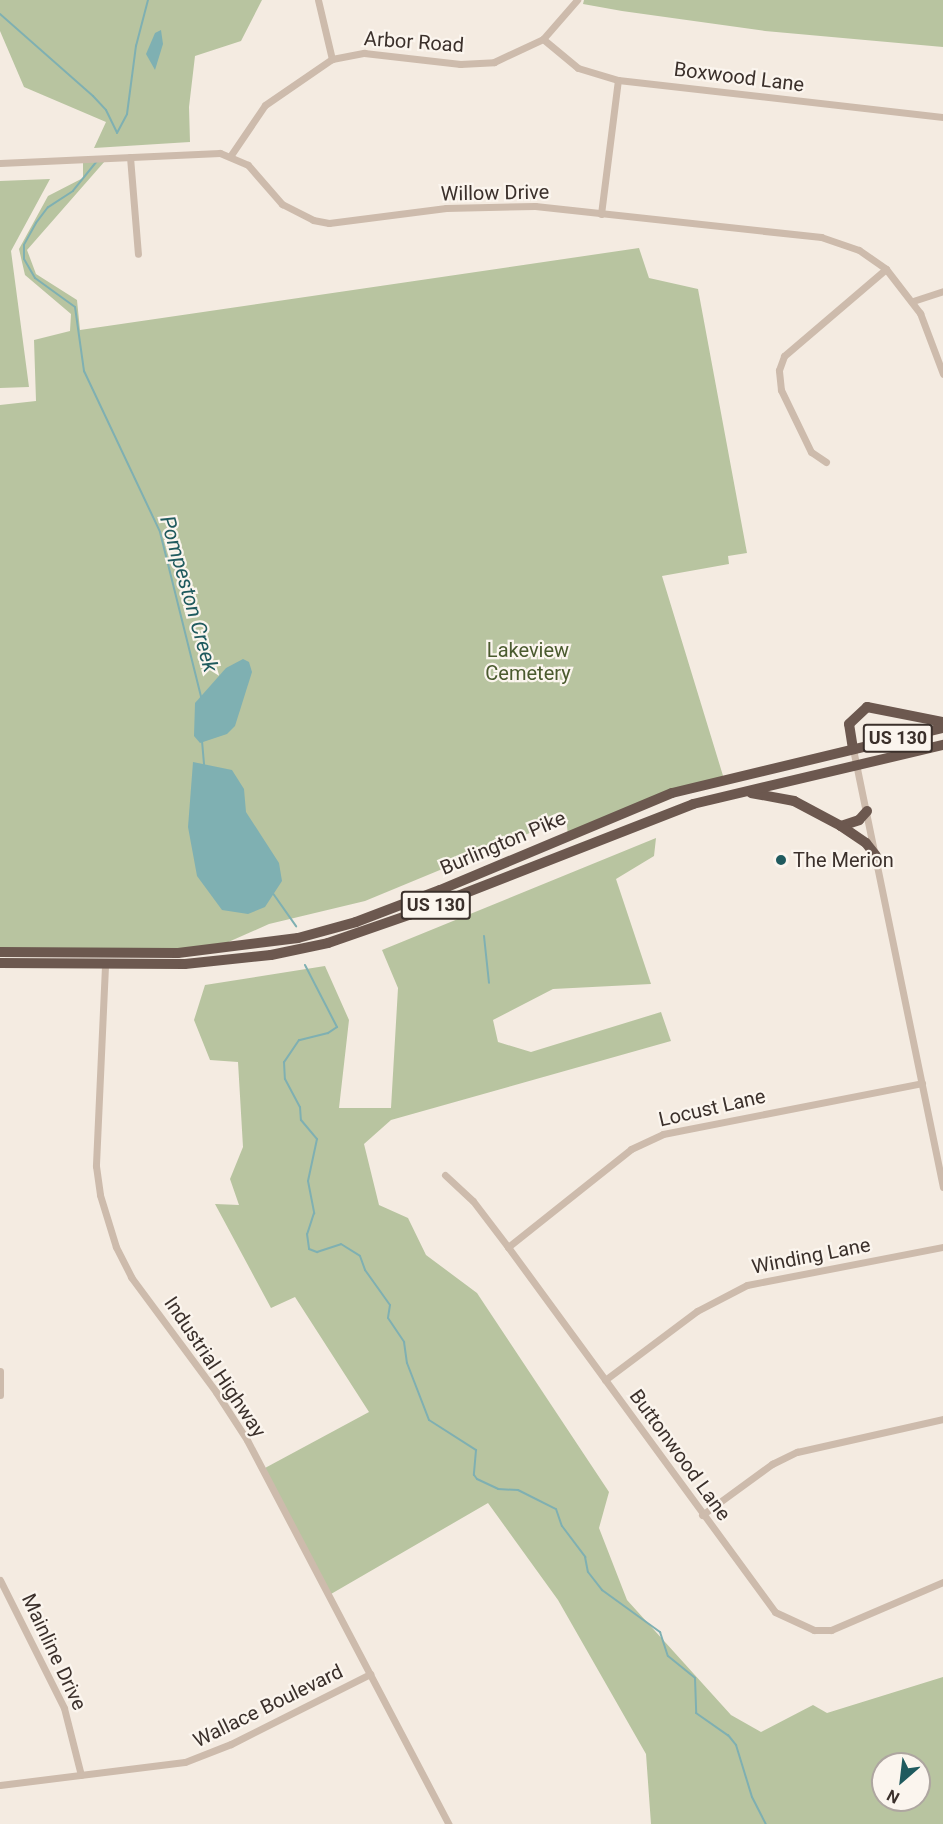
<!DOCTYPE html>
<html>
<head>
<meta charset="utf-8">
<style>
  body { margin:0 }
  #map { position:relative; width:943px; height:1824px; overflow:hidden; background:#f4ebe1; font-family:Roboto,sans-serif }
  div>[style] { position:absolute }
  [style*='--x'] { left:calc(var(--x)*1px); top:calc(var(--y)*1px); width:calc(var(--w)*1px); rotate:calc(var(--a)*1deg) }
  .green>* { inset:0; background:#b8c4a0 }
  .water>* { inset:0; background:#7fb0b2 }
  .stream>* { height:2px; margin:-1px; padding:0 1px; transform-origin:1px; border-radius:1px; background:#7fb0b2 }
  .minor>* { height:7px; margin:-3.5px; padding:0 3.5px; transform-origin:3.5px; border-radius:3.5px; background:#cdbbac }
  .trunk>* { height:10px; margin:-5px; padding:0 5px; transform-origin:5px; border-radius:5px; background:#6c584f }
  .dots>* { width:16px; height:16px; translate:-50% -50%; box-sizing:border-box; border:3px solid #fbf5ee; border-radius:50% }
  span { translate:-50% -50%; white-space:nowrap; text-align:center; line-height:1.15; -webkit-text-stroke:4.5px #fbf5ee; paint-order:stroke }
  .shield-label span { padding:2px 4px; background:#fbf5ee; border:2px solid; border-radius:4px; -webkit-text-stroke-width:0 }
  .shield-label { font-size:18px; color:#3b302b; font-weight:700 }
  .street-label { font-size:20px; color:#3b302b }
  .park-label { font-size:20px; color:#4a5a2e }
  .poi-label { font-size:20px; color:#3b302b }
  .left { translate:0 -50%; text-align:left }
  .water-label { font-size:21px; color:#1f5a5e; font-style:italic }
  .north { position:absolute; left:871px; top:1752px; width:60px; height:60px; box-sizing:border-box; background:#fbf5ee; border:2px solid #aea6a0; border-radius:50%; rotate:208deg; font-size:16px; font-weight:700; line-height:24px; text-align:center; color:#3b302b }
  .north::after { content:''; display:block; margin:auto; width:21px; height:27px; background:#1f5a5e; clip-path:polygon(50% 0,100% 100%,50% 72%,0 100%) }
</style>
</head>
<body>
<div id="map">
  <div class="green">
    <i style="clip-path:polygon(0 0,262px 0,241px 41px,195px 56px,189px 107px,190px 142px,94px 148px,106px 122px,24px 87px,0 31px)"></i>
    <i style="clip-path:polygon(584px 0,943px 0,943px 47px,765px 31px,622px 11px,583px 4px)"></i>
    <i style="clip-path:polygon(83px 161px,105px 161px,27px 250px,36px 274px,77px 300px,80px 330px,639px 248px,649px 278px,698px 289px,747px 553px,728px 556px,729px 564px,662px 576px,724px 779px,568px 835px,566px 818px,365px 901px,269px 924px,208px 951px,0 952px,0 405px,36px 401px,34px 340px,70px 331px,71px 314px,25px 275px,19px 249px,48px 196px,83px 178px)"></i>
    <i style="clip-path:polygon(50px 179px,11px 251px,29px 387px,0 388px,0 181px)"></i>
    <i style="clip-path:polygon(evenodd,656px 838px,654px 856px,616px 879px,651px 984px,553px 989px,493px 1020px,498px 1042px,531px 1052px,661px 1012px,671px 1041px,391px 1120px,364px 1144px,379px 1205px,408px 1218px,426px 1255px,477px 1293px,609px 1492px,599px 1528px,627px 1600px,731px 1715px,761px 1732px,813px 1705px,827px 1713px,943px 1677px,943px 1824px,651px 1824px,646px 1754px,558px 1600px,488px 1503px,331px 1594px,265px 1468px,369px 1412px,295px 1297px,271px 1308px,215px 1204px,239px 1205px,230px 1179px,243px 1147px,238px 1062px,210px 1060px,194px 1020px,205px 985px,325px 966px,349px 1020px,339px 1108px,391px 1108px,398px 988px,382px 950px,656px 838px,883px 1764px,919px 1764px,919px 1800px,883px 1800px,883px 1764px)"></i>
  </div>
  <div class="water">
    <i style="clip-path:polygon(161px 30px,163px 44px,155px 70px,146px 54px,155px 33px)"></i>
    <i style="clip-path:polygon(243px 659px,249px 662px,252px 672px,235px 726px,227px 734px,200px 743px,194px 736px,195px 703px,226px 668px)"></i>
    <i style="clip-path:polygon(193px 762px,232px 770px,244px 789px,246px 812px,279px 863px,282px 881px,265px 907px,248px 914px,222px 910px,197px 876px,188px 827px)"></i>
  </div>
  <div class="stream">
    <i style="--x:0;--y:14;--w:124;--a:41.4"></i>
    <i style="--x:93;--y:96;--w:19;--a:47"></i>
    <i style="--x:106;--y:110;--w:25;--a:64"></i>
    <i style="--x:117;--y:133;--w:21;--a:-62"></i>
    <i style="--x:127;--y:114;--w:69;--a:-82.5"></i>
    <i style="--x:136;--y:46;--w:48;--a:-75.4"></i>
    <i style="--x:97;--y:161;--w:38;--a:129"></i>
    <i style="--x:73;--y:191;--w:30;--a:147"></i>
    <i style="--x:48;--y:207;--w:20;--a:127"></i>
    <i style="--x:36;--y:223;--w:25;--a:119"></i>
    <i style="--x:24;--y:245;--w:14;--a:90"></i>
    <i style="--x:24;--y:259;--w:22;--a:60"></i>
    <i style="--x:35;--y:278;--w:49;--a:35.9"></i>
    <i style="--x:75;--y:307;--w:65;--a:82"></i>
    <i style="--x:84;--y:371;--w:178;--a:64.7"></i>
    <i style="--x:160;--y:532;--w:170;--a:76"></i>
    <i style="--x:202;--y:741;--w:24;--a:85"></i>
    <i style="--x:272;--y:892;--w:42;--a:54.8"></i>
    <i style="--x:484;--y:936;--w:47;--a:83.9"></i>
    <i style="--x:305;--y:965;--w:70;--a:62.7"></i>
    <i style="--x:337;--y:1027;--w:11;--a:146"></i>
    <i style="--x:328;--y:1033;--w:30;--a:166"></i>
    <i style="--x:299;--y:1040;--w:27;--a:124"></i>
    <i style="--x:284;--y:1062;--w:17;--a:87"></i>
    <i style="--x:285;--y:1079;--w:32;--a:62"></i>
    <i style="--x:300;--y:1107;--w:13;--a:86"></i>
    <i style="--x:301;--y:1120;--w:25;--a:50"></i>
    <i style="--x:317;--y:1139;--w:43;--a:102.1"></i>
    <i style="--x:308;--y:1181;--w:33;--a:79"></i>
    <i style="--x:314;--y:1213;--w:22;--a:108"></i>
    <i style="--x:307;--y:1234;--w:15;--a:82"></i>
    <i style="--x:309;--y:1249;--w:9;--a:21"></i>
    <i style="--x:317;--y:1252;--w:25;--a:-18"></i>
    <i style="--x:341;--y:1244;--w:22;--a:32"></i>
    <i style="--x:360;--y:1256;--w:15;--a:70"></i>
    <i style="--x:365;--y:1270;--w:43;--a:54.5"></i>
    <i style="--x:390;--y:1305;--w:13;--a:99"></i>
    <i style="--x:388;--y:1318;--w:29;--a:56"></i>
    <i style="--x:404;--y:1342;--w:21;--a:82"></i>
    <i style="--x:407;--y:1363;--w:61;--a:68.9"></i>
    <i style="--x:429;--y:1420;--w:56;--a:32.6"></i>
    <i style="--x:476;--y:1450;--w:25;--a:95"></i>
    <i style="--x:474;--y:1475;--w:5;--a:53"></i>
    <i style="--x:477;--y:1479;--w:23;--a:25"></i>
    <i style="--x:498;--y:1489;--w:20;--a:3"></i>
    <i style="--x:518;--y:1490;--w:42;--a:26.6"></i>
    <i style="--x:556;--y:1509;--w:18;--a:71"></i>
    <i style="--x:562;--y:1526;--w:39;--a:53"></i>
    <i style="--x:585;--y:1557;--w:15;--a:79"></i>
    <i style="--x:588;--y:1572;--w:23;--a:52"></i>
    <i style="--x:602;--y:1590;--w:72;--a:35.9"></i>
    <i style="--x:660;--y:1632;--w:25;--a:72"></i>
    <i style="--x:668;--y:1656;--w:35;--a:39"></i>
    <i style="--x:695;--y:1678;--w:35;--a:88"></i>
    <i style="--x:696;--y:1713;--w:39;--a:35"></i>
    <i style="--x:728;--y:1735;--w:13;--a:51"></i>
    <i style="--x:736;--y:1745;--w:54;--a:72.9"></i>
    <i style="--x:752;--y:1797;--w:30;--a:63"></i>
  </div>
  <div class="minor">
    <i style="--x:318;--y:0;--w:61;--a:76.7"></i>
    <i style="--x:543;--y:39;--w:45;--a:39.6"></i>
    <i style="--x:578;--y:68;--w:42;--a:16.7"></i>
    <i style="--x:618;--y:80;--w:327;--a:6.5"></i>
    <i style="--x:231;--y:155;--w:60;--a:-55.8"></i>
    <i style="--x:265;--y:105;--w:81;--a:-34.5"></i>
    <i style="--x:332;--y:59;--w:33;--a:-11"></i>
    <i style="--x:364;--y:53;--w:97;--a:6.5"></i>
    <i style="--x:460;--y:64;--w:34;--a:-3"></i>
    <i style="--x:494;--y:62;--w:54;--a:-25.1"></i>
    <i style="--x:543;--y:39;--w:52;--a:-48.9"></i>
    <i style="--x:130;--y:157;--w:97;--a:85.3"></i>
    <i style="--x:0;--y:163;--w:220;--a:-2.6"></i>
    <i style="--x:220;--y:153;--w:30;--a:23"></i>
    <i style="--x:248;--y:165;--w:52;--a:48.9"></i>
    <i style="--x:282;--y:204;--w:35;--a:27"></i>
    <i style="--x:313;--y:220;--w:16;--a:11"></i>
    <i style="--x:329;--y:223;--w:118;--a:-7.3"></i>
    <i style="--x:446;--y:208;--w:89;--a:-1.3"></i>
    <i style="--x:535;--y:206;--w:288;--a:6.2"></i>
    <i style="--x:821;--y:237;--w:40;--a:18.9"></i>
    <i style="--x:859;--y:250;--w:33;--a:35"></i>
    <i style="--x:886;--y:269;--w:56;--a:52.3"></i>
    <i style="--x:920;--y:313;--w:65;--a:69.3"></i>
    <i style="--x:601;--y:214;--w:135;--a:-82.8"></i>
    <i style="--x:913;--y:301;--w:32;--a:-18"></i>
    <i style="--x:826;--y:462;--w:18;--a:-146"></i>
    <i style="--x:811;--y:452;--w:69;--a:-115.8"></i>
    <i style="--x:781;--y:390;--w:20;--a:-96"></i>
    <i style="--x:779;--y:370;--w:15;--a:-70"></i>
    <i style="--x:784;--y:356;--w:134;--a:-40.5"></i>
    <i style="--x:853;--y:749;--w:447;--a:78.4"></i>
    <i style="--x:105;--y:966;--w:200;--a:92.6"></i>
    <i style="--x:96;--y:1166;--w:29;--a:82"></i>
    <i style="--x:100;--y:1195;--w:54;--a:72.9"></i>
    <i style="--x:116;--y:1247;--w:34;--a:63"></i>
    <i style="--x:131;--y:1277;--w:143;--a:53.5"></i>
    <i style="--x:216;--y:1392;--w:57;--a:57.1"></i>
    <i style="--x:247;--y:1440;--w:434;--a:62.3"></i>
    <i style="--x:445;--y:1175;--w:38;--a:43"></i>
    <i style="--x:473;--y:1201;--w:58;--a:52.7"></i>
    <i style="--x:508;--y:1247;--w:452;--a:53.8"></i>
    <i style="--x:775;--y:1612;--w:43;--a:24.8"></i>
    <i style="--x:814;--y:1630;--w:17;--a:0"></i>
    <i style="--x:831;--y:1630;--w:122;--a:-23.2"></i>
    <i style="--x:508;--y:1247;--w:157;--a:-38.5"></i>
    <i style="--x:631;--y:1149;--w:35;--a:-25"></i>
    <i style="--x:663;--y:1134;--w:264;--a:-11.1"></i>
    <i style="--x:0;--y:1371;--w:24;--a:90"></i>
    <i style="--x:605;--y:1380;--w:115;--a:-36.9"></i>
    <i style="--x:697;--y:1311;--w:56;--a:-27.5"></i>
    <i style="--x:747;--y:1285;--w:200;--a:-11"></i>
    <i style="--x:702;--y:1515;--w:87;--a:-36.1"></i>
    <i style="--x:772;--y:1464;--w:28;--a:-26"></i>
    <i style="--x:797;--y:1452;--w:150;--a:-12.7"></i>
    <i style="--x:0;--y:1580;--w:143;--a:63.4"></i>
    <i style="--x:64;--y:1708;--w:69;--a:75.8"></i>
    <i style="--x:0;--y:1785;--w:186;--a:-7.1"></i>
    <i style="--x:185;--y:1762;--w:49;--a:-21.4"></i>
    <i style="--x:231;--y:1744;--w:156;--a:-26.7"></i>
  </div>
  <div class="trunk">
    <i style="--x:853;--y:749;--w:25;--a:-99"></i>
    <i style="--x:849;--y:724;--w:25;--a:-43"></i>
    <i style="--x:867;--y:707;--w:77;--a:11.2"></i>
    <i style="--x:751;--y:793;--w:44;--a:10.5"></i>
    <i style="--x:794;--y:801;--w:53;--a:28"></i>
    <i style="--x:841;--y:826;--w:19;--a:-18"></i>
    <i style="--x:859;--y:820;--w:12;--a:-48"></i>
    <i style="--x:841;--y:826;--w:30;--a:34"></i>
    <i style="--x:866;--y:843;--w:16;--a:52"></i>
    <i style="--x:0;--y:952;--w:178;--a:0.3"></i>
    <i style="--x:178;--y:953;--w:121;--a:-7.1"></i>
    <i style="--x:298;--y:938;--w:60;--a:-15.4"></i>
    <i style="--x:356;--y:922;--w:90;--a:-20.9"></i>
    <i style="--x:440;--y:890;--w:251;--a:-22.7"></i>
    <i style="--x:672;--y:793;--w:279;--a:-13.5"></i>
    <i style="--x:0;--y:963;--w:185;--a:0.3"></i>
    <i style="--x:185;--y:964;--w:86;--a:-6"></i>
    <i style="--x:271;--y:955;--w:58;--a:-11.9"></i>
    <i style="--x:328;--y:943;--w:86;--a:-19.1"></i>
    <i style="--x:409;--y:915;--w:305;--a:-21.3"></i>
    <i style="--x:693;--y:804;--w:257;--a:-13.3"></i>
  </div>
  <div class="dots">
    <i style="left:781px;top:860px;background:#1f5a5e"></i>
  </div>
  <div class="shield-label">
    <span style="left:898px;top:738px">US 130</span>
    <span style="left:436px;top:905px">US 130</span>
  </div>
  <div class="street-label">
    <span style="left:414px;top:42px;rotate:4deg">Arbor Road</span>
    <span style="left:739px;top:77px;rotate:7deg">Boxwood Lane</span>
    <span style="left:495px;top:193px;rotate:-1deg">Willow Drive</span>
    <span style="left:503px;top:843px;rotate:-23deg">Burlington Pike</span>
    <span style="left:712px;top:1108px;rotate:-13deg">Locust Lane</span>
    <span style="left:811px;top:1256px;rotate:-11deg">Winding Lane</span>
    <span style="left:215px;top:1367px;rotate:56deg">Industrial Highway</span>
    <span style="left:680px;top:1455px;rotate:54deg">Buttonwood Lane</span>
    <span style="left:54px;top:1652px;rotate:65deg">Mainline Drive</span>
    <span style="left:268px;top:1706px;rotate:-26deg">Wallace Boulevard</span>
  </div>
  <div class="park-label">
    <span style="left:528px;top:662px">Lakeview<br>Cemetery</span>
  </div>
  <div class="poi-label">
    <span class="left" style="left:793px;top:860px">The Merion</span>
  </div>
  <div class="water-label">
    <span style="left:189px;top:594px;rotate:74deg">Pompeston Creek</span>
  </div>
  <div class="north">N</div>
</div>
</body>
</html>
